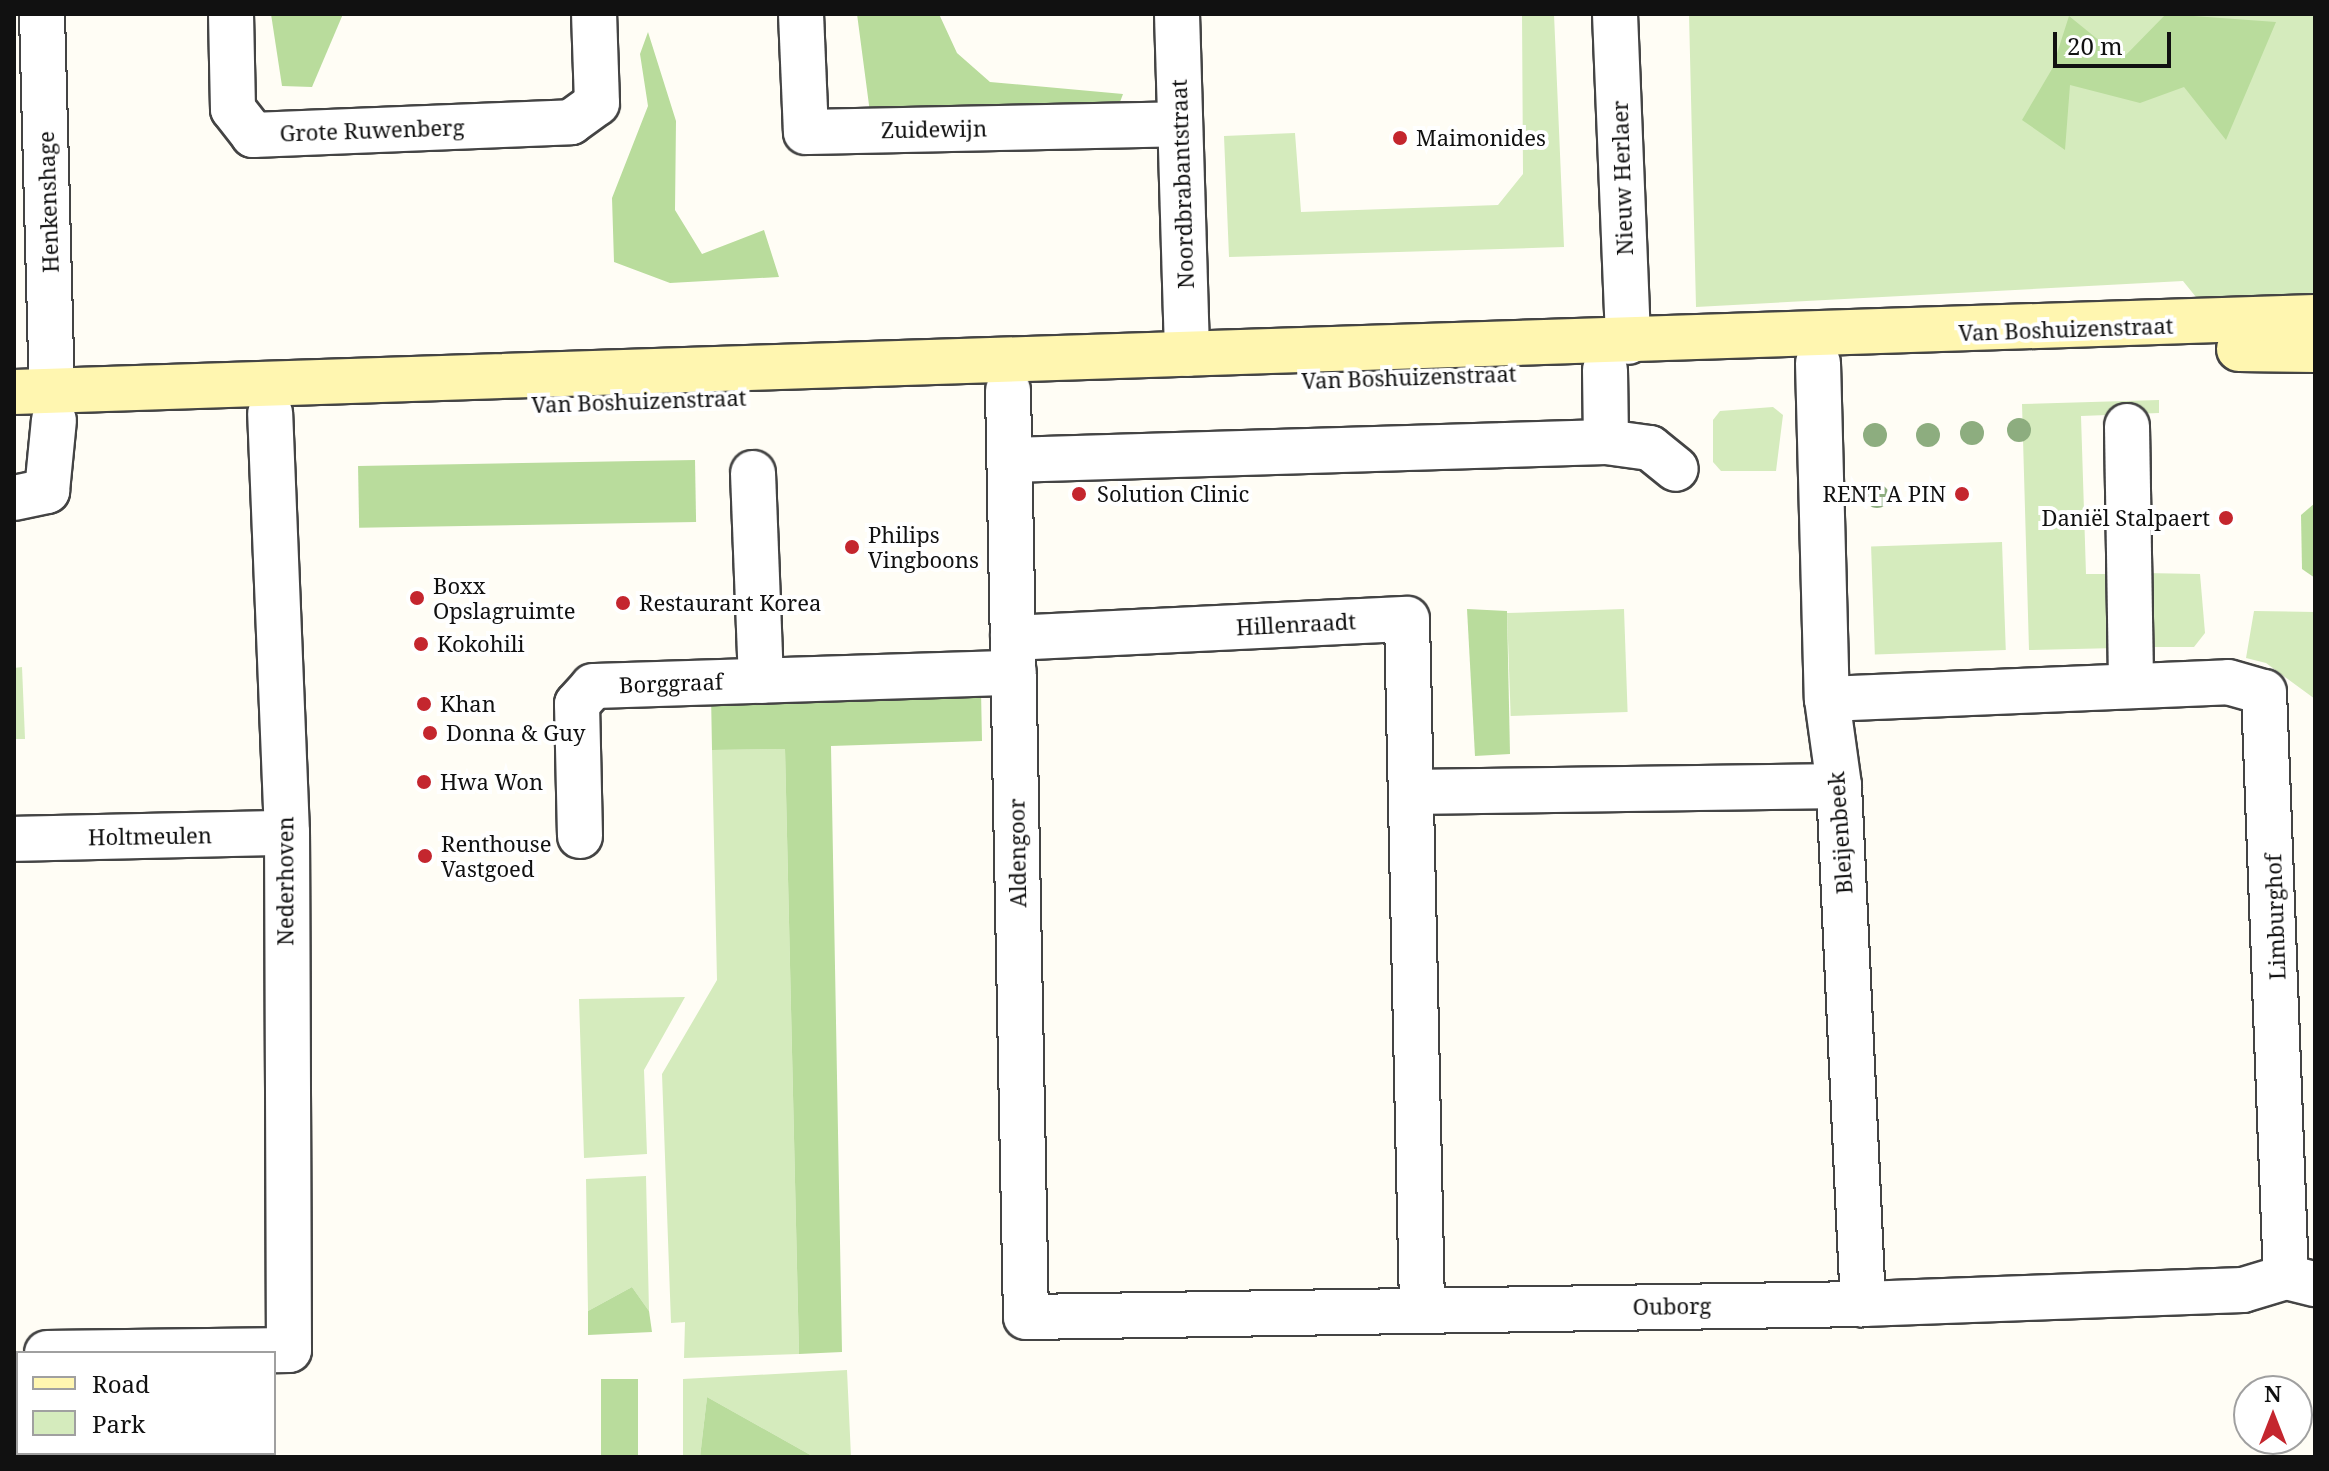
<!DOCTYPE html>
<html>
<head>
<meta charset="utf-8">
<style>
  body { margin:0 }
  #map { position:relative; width:2329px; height:1471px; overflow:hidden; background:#fffdf5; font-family:"Noto Serif",serif }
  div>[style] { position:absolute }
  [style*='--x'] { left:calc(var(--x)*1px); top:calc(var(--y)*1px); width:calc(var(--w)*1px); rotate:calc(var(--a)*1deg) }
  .green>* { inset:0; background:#d5ebbd; transform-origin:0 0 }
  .forest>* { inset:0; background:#b9dc9c; transform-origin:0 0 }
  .roads { filter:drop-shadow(2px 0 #444) drop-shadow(-2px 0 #444) drop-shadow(0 2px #444) drop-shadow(0 -2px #444) }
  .street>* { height:44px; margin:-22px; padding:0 22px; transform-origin:22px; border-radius:22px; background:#fff }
  .secondary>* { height:44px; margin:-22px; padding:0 22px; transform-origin:22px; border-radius:22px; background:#fff6b0 }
  .trees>* { width:24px; height:24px; margin:-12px; border-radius:50%; background:#8dad7f }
  .dots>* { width:22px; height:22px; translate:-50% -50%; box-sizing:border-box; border:4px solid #fff; border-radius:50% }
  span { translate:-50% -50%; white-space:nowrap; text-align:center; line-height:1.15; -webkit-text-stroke:8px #fff; paint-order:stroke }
  .street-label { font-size:22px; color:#111 }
  .poi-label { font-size:22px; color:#111 }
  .left { translate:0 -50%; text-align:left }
  .right { translate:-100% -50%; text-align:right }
  .frame { position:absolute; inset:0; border:16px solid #111; pointer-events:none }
  .legend { position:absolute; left:16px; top:1351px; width:260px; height:104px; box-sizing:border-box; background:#fff; border:2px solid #a0a0a0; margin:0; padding:10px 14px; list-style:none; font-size:24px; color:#111 }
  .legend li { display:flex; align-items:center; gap:16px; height:40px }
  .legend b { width:40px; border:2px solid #a0a0a0 }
  .north { position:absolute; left:2233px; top:1375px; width:80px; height:80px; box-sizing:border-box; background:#fff; border:2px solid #a0a0a0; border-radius:50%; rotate:0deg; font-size:22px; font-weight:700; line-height:32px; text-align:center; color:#111 }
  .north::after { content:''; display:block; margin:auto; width:28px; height:36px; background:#c4262e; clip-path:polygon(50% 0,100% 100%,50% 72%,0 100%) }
  .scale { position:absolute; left:2053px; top:32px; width:118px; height:36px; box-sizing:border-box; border:4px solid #111; border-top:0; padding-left:10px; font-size:24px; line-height:28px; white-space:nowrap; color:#111; -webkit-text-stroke:6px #fff; paint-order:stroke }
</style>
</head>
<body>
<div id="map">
  <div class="green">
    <i style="clip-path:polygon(1522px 14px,1554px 14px,1564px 247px,1229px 257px,1224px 136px,1295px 133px,1301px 212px,1498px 205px,1523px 174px)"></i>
    <i style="clip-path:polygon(1689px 14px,2315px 14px,2315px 298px,2200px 302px,2183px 281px,1696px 307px)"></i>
    <i style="clip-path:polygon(2159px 400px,2159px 413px,2081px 416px,2086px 574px,2115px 574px,2117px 648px,2029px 650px,2022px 404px)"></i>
    <i style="clip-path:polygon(1773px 407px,1783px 415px,1776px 471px,1721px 471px,1713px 462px,1713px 420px,1720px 411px)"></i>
    <i style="left:2002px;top:542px;width:108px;height:131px;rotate:88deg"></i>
    <i style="clip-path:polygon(2144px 573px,2200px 574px,2205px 633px,2194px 647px,2146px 647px)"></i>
    <i style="left:1624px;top:609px;width:103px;height:117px;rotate:88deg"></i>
    <i style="clip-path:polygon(2254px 611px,2315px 612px,2315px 699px,2266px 663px,2246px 658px)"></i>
    <i style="clip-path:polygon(22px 667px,25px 739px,14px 739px,14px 668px)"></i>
    <i style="clip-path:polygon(785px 749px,799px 1354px,684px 1358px,685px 1322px,671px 1323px,662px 1074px,717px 980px,712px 750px)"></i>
    <i style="clip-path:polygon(685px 997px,644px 1070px,647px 1154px,584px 1158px,579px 999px)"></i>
    <i style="clip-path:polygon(646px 1176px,649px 1311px,632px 1287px,588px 1311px,586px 1179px)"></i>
    <i style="clip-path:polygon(847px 1370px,851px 1457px,814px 1457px,707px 1397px,700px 1457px,683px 1457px,683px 1379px)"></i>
  </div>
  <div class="forest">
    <i style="clip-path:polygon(271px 14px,343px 14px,312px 87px,282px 86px)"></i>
    <i style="clip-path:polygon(857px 14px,939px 14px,957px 53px,990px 82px,1123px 94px,1107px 137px,874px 143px)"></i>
    <i style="clip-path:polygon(2166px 14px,2276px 22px,2226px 140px,2184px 87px,2140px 103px,2070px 85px,2065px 150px,2022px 120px,2052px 69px,2069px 16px,2122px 59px)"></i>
    <i style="clip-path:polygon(648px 32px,676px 121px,675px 210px,702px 254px,764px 230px,779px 277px,670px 283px,614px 262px,612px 198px,648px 106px,640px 54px)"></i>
    <i style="left:695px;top:460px;width:62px;height:337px;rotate:89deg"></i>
    <i style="clip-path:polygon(2315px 503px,2315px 578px,2302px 569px,2301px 515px)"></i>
    <i style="clip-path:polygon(1467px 609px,1507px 611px,1510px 754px,1475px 756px)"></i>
    <i style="clip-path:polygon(981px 690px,982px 741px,831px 746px,842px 1352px,799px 1354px,785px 749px,712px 750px,711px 694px)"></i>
    <i style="clip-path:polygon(632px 1287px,649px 1311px,652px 1332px,588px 1335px,588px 1311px)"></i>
    <i style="left:638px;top:1379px;width:78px;height:37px;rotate:90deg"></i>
    <i style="clip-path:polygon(707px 1397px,814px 1457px,700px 1457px)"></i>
  </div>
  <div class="roads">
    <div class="street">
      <i style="--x:42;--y:14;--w:376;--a:88.5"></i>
      <i style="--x:231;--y:14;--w:95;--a:88.8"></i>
      <i style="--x:233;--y:109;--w:33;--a:52"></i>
      <i style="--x:253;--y:135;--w:318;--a:-2.3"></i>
      <i style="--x:571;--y:122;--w:32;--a:-36"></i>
      <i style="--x:597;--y:103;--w:89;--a:-91.9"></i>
      <i style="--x:801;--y:14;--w:118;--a:87.6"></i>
      <i style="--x:806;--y:132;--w:374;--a:-1.2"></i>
      <i style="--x:1177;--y:14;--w:340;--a:88.3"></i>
      <i style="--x:1615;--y:14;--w:328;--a:87.7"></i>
      <i style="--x:1818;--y:363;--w:336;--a:88.5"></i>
      <i style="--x:1827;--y:699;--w:88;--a:82.1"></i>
      <i style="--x:1839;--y:786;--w:519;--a:87.35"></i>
      <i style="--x:1605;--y:370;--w:72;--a:89.2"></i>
      <i style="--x:1008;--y:390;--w:927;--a:88.89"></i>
      <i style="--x:1026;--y:1317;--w:837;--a:-0.89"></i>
      <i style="--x:1863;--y:1304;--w:380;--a:-2.1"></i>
      <i style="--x:2243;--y:1290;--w:45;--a:-16.8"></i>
      <i style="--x:2286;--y:1277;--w:30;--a:14"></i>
      <i style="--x:2127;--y:426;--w:260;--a:89.1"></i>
      <i style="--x:1010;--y:460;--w:596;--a:-1.73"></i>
      <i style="--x:1606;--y:442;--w:44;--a:7.8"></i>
      <i style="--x:1650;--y:448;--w:33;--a:39"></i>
      <i style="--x:753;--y:473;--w:208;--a:87.8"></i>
      <i style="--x:14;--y:498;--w:34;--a:-12"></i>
      <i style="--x:47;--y:491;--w:71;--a:-84.4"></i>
      <i style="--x:1013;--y:638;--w:394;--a:-2.8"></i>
      <i style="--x:1407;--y:619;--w:690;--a:88.75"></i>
      <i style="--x:1827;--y:699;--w:401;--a:-2.4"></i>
      <i style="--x:2228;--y:682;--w:37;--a:16"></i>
      <i style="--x:2264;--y:692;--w:585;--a:87.85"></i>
      <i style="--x:1413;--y:792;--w:426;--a:-0.8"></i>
      <i style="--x:580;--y:836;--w:132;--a:-91.3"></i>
      <i style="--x:577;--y:704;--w:24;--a:-48"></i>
      <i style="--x:593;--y:686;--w:421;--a:-1.8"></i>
      <i style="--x:14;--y:839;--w:273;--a:-1.3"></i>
      <i style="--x:47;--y:1353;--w:242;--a:-0.7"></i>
      <i style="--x:289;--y:1350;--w:517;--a:-90.22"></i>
      <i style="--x:287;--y:833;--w:420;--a:-92.3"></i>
    </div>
    <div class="secondary">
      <i style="--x:2239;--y:349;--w:76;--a:0.8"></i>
      <i style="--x:14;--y:392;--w:2302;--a:-1.87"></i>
    </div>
  </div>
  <div class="trees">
    <i style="left:2019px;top:430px"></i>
    <i style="left:1972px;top:433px"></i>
    <i style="left:1875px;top:435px"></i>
    <i style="left:1928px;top:435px"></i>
    <i style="left:1877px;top:496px"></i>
  </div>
  <div class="dots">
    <i style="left:1400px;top:138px;background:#c4262e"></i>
    <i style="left:1079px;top:494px;background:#c4262e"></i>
    <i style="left:1962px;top:494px;background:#c4262e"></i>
    <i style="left:2226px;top:518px;background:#c4262e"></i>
    <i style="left:852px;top:547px;background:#c4262e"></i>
    <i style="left:417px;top:598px;background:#c4262e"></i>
    <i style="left:623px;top:603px;background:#c4262e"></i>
    <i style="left:421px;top:644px;background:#c4262e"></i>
    <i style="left:424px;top:704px;background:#c4262e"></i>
    <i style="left:430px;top:733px;background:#c4262e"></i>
    <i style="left:424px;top:782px;background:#c4262e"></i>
    <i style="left:425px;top:856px;background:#c4262e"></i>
  </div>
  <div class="street-label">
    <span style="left:934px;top:129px;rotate:-1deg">Zuidewijn</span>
    <span style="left:372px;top:130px;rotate:-2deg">Grote Ruwenberg</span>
    <span style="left:1622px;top:178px;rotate:-92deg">Nieuw Herlaer</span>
    <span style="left:1182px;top:184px;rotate:-92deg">Noordbrabantstraat</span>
    <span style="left:48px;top:202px;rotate:-92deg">Henkenshage</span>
    <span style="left:2066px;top:329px;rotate:-2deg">Van Boshuizenstraat</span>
    <span style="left:1409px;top:377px;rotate:-2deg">Van Boshuizenstraat</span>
    <span style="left:639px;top:401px;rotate:-2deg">Van Boshuizenstraat</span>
    <span style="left:1296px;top:624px;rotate:-3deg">Hillenraadt</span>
    <span style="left:671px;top:683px;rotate:-2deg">Borggraaf</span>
    <span style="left:1840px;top:833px;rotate:-94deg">Bleijenbeek</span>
    <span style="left:150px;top:836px;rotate:-1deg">Holtmeulen</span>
    <span style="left:1017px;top:853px;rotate:-91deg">Aldengoor</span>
    <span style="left:285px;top:881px;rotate:-90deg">Nederhoven</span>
    <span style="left:2275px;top:917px;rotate:-92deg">Limburghof</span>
    <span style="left:1672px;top:1306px;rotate:-1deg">Ouborg</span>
  </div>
  <div class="poi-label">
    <span class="left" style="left:1416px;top:138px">Maimonides</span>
    <span class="left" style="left:1097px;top:494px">Solution Clinic</span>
    <span class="right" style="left:1946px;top:494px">RENT A PIN</span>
    <span class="right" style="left:2210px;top:518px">Daniël Stalpaert</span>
    <span class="left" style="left:868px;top:547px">Philips<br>Vingboons</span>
    <span class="left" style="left:433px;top:598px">Boxx<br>Opslagruimte</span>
    <span class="left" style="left:639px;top:603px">Restaurant Korea</span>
    <span class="left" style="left:437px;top:644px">Kokohili</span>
    <span class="left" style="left:440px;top:704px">Khan</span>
    <span class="left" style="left:446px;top:733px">Donna &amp; Guy</span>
    <span class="left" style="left:440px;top:782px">Hwa Won</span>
    <span class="left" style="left:441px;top:856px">Renthouse<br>Vastgoed</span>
  </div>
  <div class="frame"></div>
  <ul class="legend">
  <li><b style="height:10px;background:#fff6b0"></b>Road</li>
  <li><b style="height:22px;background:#d5ebbd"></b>Park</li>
  </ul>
  <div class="north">N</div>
  <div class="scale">20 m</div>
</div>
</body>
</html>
